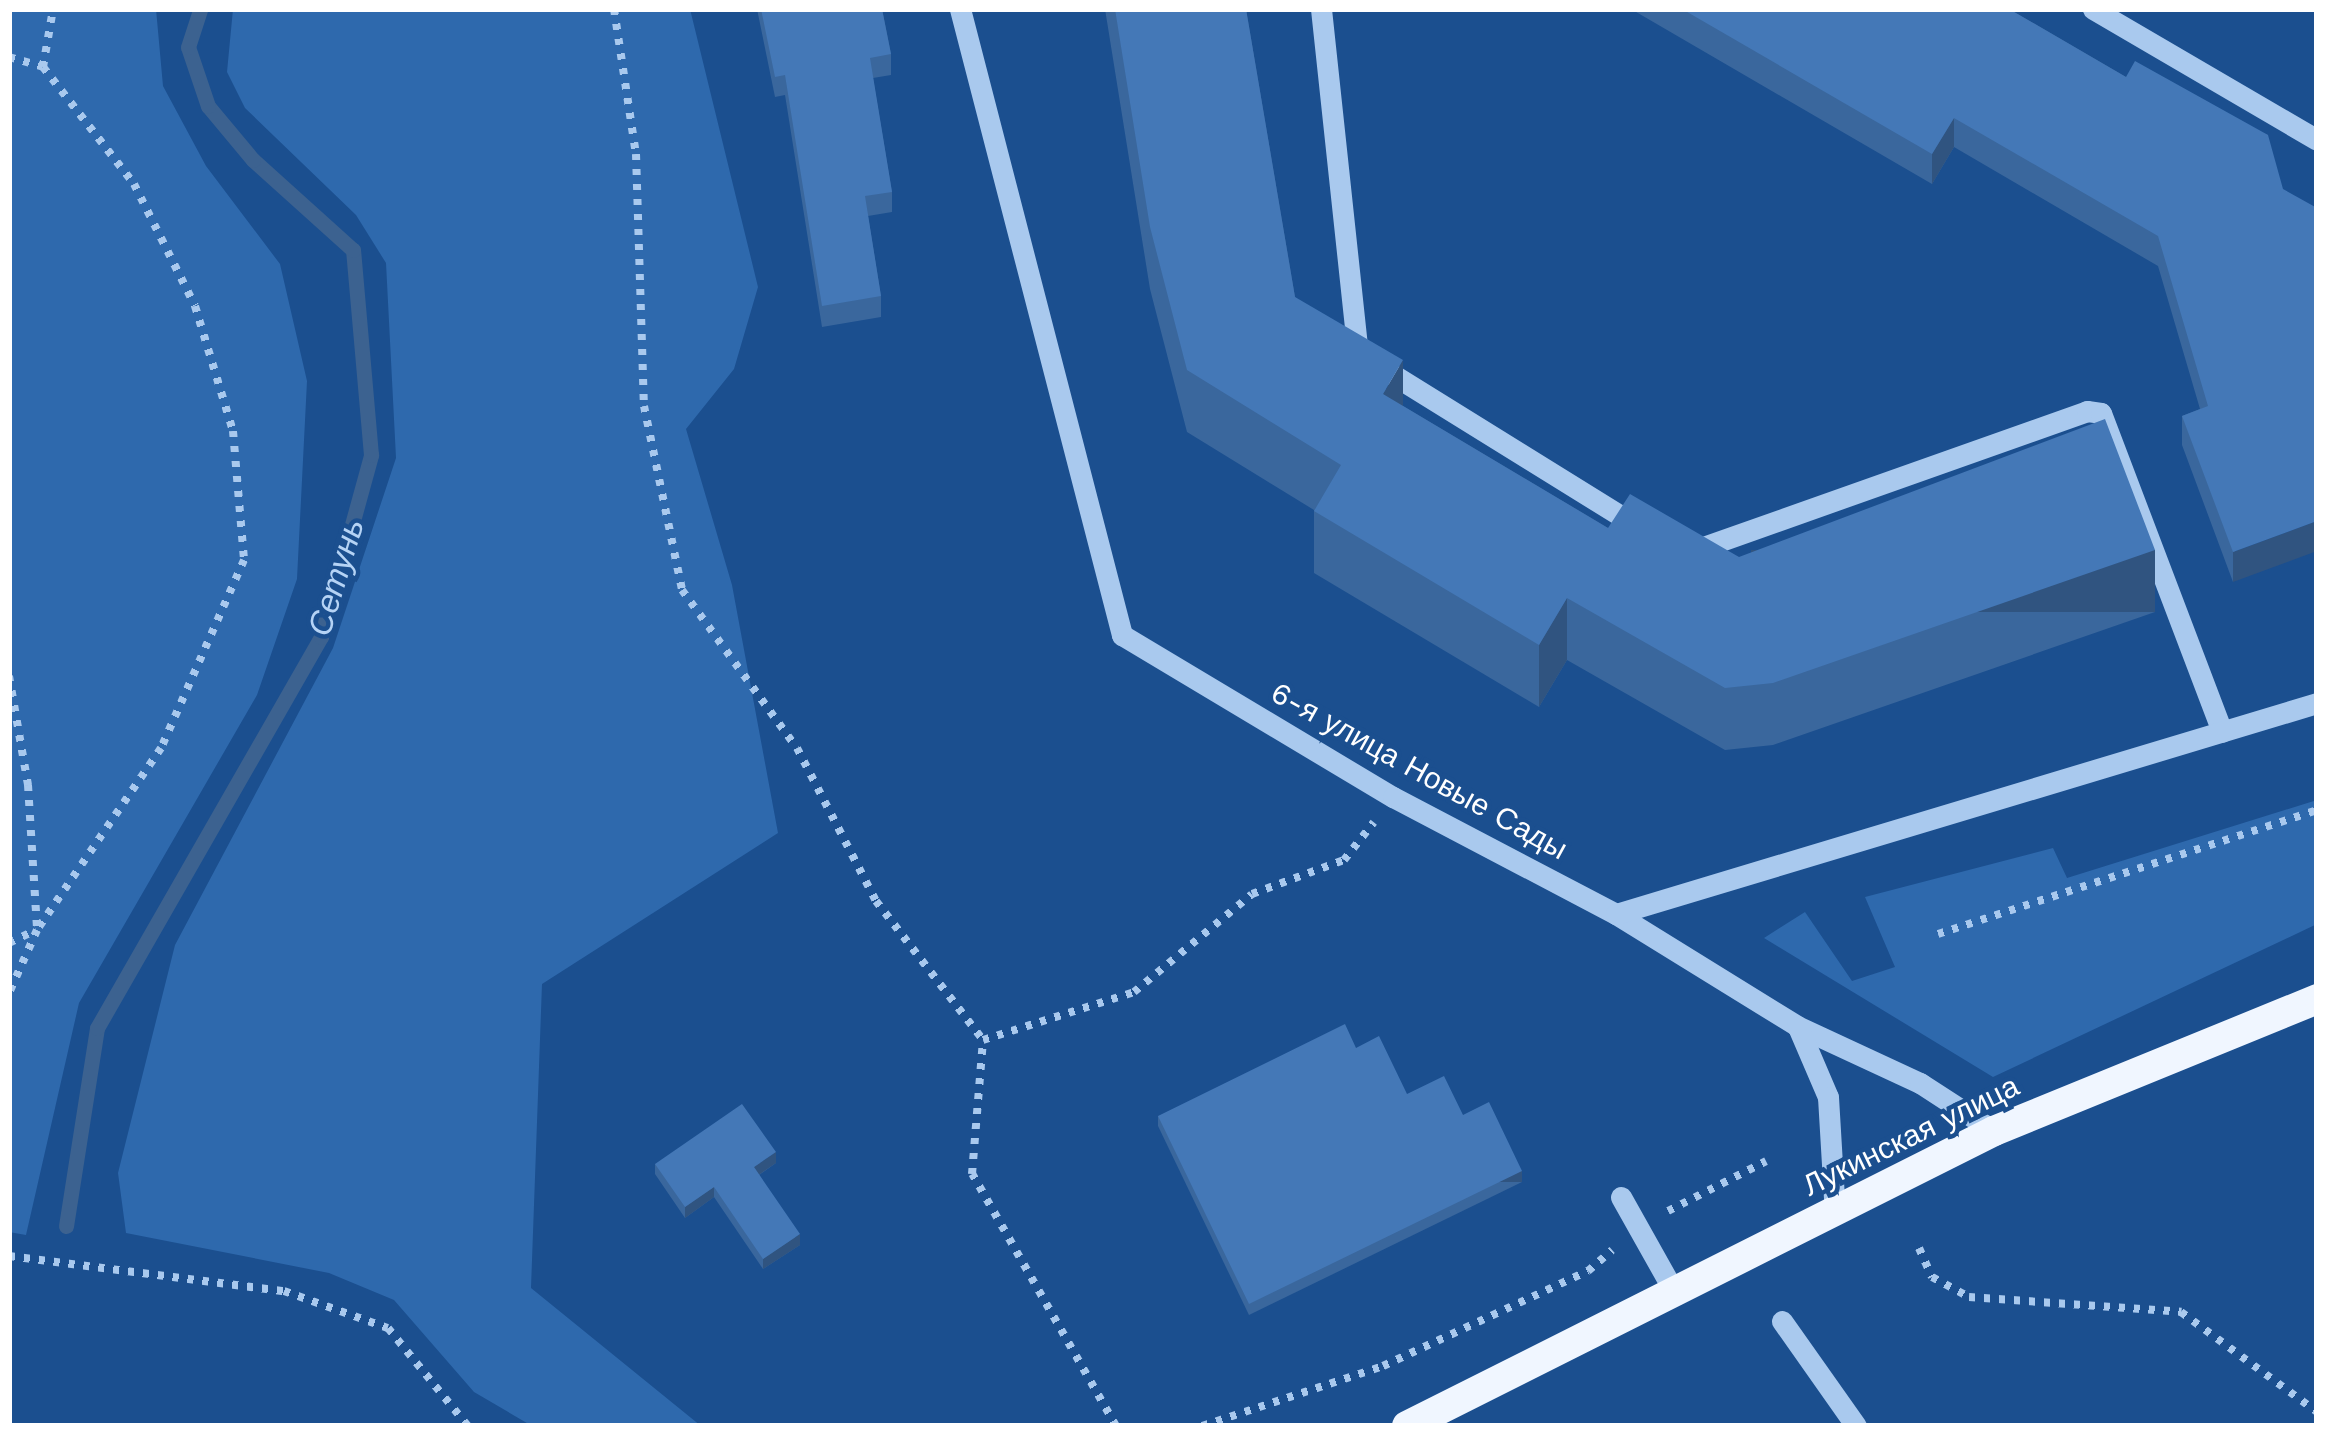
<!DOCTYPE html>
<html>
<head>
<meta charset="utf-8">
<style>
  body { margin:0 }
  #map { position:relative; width:2326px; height:1435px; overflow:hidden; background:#1b4f8f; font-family:"Work Sans",sans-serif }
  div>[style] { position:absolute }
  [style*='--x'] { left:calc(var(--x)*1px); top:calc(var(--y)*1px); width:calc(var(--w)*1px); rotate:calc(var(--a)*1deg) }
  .green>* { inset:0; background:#2e69ad }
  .stream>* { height:15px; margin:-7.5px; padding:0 7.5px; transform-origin:7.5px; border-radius:7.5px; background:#3c6290 }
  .path>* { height:8px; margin-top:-4px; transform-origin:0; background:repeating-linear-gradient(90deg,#a9c9ee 0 6px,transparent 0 15px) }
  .minor>* { height:21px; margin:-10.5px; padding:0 10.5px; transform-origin:10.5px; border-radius:10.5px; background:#a9c9ee }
  .major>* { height:30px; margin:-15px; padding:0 15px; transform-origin:15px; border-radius:15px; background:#f0f6ff }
  .wall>* { inset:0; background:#3a679d }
  .shaded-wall>* { inset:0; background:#305480; transform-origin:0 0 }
  .building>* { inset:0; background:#4478b7 }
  span { translate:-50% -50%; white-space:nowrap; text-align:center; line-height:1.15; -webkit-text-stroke:9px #1b4f8f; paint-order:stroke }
  .street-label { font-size:30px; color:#fff }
  .water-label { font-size:33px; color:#b5d3f5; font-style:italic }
  .frame { position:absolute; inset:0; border:12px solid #fff; pointer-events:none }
</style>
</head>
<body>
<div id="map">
  <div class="green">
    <i style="clip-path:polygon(9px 9px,156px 9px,163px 86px,206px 166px,280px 264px,307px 381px,297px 579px,257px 695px,79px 1003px,26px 1235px,9px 1232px)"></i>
    <i style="clip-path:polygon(233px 9px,690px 9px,758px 287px,734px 369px,686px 429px,732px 585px,778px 833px,542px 984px,531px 1288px,701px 1426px,532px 1426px,474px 1392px,394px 1300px,329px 1273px,126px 1233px,118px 1173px,175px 945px,333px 648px,396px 458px,386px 263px,356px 215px,245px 108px,227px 72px)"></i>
    <i style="clip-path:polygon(2317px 800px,2317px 924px,1993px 1077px,1764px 938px,1805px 912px,1852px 981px,1895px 967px,1865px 897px,2053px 848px,2067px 878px)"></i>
  </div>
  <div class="stream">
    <i style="--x:66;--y:1226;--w:200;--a:-81.1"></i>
    <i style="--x:97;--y:1028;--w:451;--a:-60.2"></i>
    <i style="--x:321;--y:637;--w:189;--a:-74.6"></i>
    <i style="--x:371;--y:455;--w:206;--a:-95"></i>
    <i style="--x:353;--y:250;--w:135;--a:-138"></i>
    <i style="--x:253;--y:160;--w:70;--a:-129.8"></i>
    <i style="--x:208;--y:106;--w:62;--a:-108.7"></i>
    <i style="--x:188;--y:47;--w:40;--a:-72"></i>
  </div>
  <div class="path">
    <i style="--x:614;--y:9;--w:147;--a:81.4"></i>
    <i style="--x:636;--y:154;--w:252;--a:88.2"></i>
    <i style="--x:644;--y:406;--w:188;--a:78.3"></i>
    <i style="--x:682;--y:590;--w:195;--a:54"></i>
    <i style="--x:797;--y:748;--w:172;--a:62.7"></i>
    <i style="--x:876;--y:901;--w:175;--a:52.4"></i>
    <i style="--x:9;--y:57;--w:35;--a:16"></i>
    <i style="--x:43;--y:67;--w:148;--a:52.1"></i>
    <i style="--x:134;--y:184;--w:136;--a:63.4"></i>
    <i style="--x:195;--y:306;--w:131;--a:73.1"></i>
    <i style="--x:233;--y:431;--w:129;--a:85.1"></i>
    <i style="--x:244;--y:560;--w:206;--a:113.8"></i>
    <i style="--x:161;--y:748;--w:220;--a:124.3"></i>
    <i style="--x:37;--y:930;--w:69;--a:114"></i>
    <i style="--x:43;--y:67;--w:59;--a:-80.2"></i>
    <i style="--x:9;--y:676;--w:111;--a:80.1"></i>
    <i style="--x:28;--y:785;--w:143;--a:86.4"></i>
    <i style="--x:1938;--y:934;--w:399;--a:-18.1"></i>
    <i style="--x:9;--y:943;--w:30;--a:-26"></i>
    <i style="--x:1668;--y:1211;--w:110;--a:-27"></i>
    <i style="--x:1919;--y:1248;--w:32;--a:66"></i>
    <i style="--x:1932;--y:1277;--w:42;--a:28.4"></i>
    <i style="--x:1969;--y:1297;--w:213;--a:4"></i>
    <i style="--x:2181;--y:1312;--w:169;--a:36.3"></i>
    <i style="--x:9;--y:1256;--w:277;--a:7.3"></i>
    <i style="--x:284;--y:1291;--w:110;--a:19.6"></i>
    <i style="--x:388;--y:1328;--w:127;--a:50.8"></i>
    <i style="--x:1116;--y:1426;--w:290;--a:-119.7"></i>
    <i style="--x:972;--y:1174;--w:134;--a:-85.3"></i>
    <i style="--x:983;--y:1040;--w:158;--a:-17.6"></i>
    <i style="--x:1134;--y:992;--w:153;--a:-39.7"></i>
    <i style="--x:1252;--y:894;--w:98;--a:-20.3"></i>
    <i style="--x:1344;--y:860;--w:48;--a:-51.7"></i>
    <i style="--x:1202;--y:1426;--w:191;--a:-18.3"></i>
    <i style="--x:1383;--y:1366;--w:226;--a:-24.9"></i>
    <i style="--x:1588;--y:1271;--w:32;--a:-41"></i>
  </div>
  <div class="minor">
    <i style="--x:960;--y:9;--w:647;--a:75.49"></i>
    <i style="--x:1122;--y:635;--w:316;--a:30.9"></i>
    <i style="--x:1393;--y:797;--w:252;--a:27.7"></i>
    <i style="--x:1616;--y:914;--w:213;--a:31.7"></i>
    <i style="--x:1797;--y:1026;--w:136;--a:24.9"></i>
    <i style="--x:1920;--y:1083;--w:88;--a:33"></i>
    <i style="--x:1321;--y:9;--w:346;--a:83.9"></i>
    <i style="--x:1358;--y:353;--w:331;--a:31.8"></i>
    <i style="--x:2093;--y:9;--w:259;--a:30.3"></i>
    <i style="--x:1695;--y:550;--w:416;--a:-19.5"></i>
    <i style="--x:2087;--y:411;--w:14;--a:8"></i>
    <i style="--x:2101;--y:413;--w:341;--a:69.2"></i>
    <i style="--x:1616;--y:914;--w:732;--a:-16.75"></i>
    <i style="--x:1798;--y:1027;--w:76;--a:66.8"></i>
    <i style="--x:1828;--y:1097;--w:117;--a:86.6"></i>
    <i style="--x:1621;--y:1197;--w:112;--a:60.7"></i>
    <i style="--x:1782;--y:1321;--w:128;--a:54.8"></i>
  </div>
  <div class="major">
    <i style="--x:1407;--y:1426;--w:657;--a:-26.68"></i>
    <i style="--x:1994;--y:1131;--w:349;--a:-22.2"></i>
  </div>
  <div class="wall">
    <i style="clip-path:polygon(757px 9px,882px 9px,891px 54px,891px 75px,873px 78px,892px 192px,892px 212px,868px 216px,881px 296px,881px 317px,822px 327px,785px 95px,775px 97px)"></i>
    <i style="clip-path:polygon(1105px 9px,1246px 9px,1295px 297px,1403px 406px,1608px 528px,1739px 557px,2155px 612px,1773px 745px,1725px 750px,1567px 660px,1539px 707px,1314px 573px,1314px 510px,1187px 432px,1150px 289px)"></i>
    <i style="clip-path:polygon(1631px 9px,2009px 9px,2126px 77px,2268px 135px,2233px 582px,2182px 445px,2182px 416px,2200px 409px,2158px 266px,1954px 147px,1932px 184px)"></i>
    <i style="clip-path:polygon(1407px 1094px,1463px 1115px,1522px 1182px,1249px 1315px,1158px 1126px,1158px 1116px)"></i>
    <i style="clip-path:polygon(776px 1163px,759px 1175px,800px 1245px,763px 1269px,714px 1197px,685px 1218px,655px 1174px,655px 1164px)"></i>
  </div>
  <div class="shaded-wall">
    <i style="clip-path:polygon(1954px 118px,1954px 147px,1932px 184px,1932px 154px)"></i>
    <i style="clip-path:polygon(1403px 360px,1403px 422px,1383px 394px)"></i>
    <i style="clip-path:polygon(2317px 521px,2317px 551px,2233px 582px,2233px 552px)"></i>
    <i style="left:2155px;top:550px;width:62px;height:404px;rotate:90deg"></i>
    <i style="clip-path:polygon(1567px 598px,1567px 660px,1539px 707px,1539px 645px)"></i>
    <i style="clip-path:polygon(776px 1152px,776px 1163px,754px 1178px,754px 1167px)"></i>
    <i style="left:1522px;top:1171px;width:11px;height:304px;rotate:90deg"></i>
    <i style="clip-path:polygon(714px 1187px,714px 1197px,685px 1218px,685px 1207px)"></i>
    <i style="clip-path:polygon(800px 1234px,800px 1245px,763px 1269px,763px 1259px)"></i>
  </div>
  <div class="building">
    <i style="clip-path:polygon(761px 9px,882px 9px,891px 54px,870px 58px,892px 192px,865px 196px,881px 296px,822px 306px,785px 75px,775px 77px)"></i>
    <i style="clip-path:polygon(1115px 9px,1246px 9px,1295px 297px,1403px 360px,1383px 394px,1608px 528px,1630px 494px,1739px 557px,2105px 419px,2155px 550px,1773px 683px,1725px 688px,1567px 598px,1539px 645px,1314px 511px,1341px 465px,1187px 370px,1150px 227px)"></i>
    <i style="clip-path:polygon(1682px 9px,2009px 9px,2126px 77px,2135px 61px,2268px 135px,2283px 189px,2317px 208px,2317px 521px,2233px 552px,2182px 416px,2208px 406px,2158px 236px,1954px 118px,1932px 154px)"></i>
    <i style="clip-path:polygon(1345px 1024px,1356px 1048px,1379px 1036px,1407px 1094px,1444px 1076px,1463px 1115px,1489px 1102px,1522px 1171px,1249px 1304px,1158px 1116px)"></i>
    <i style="clip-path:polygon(742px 1104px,776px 1152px,754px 1167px,800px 1234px,763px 1259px,714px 1187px,685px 1207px,655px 1164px)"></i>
  </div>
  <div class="street-label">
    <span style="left:1419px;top:771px;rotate:29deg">6-я улица Новые Сады</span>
    <span style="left:1911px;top:1136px;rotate:-26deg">Лукинская улица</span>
  </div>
  <div class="water-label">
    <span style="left:336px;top:577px;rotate:-73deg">Сетунь</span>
  </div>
  <div class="frame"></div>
</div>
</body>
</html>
